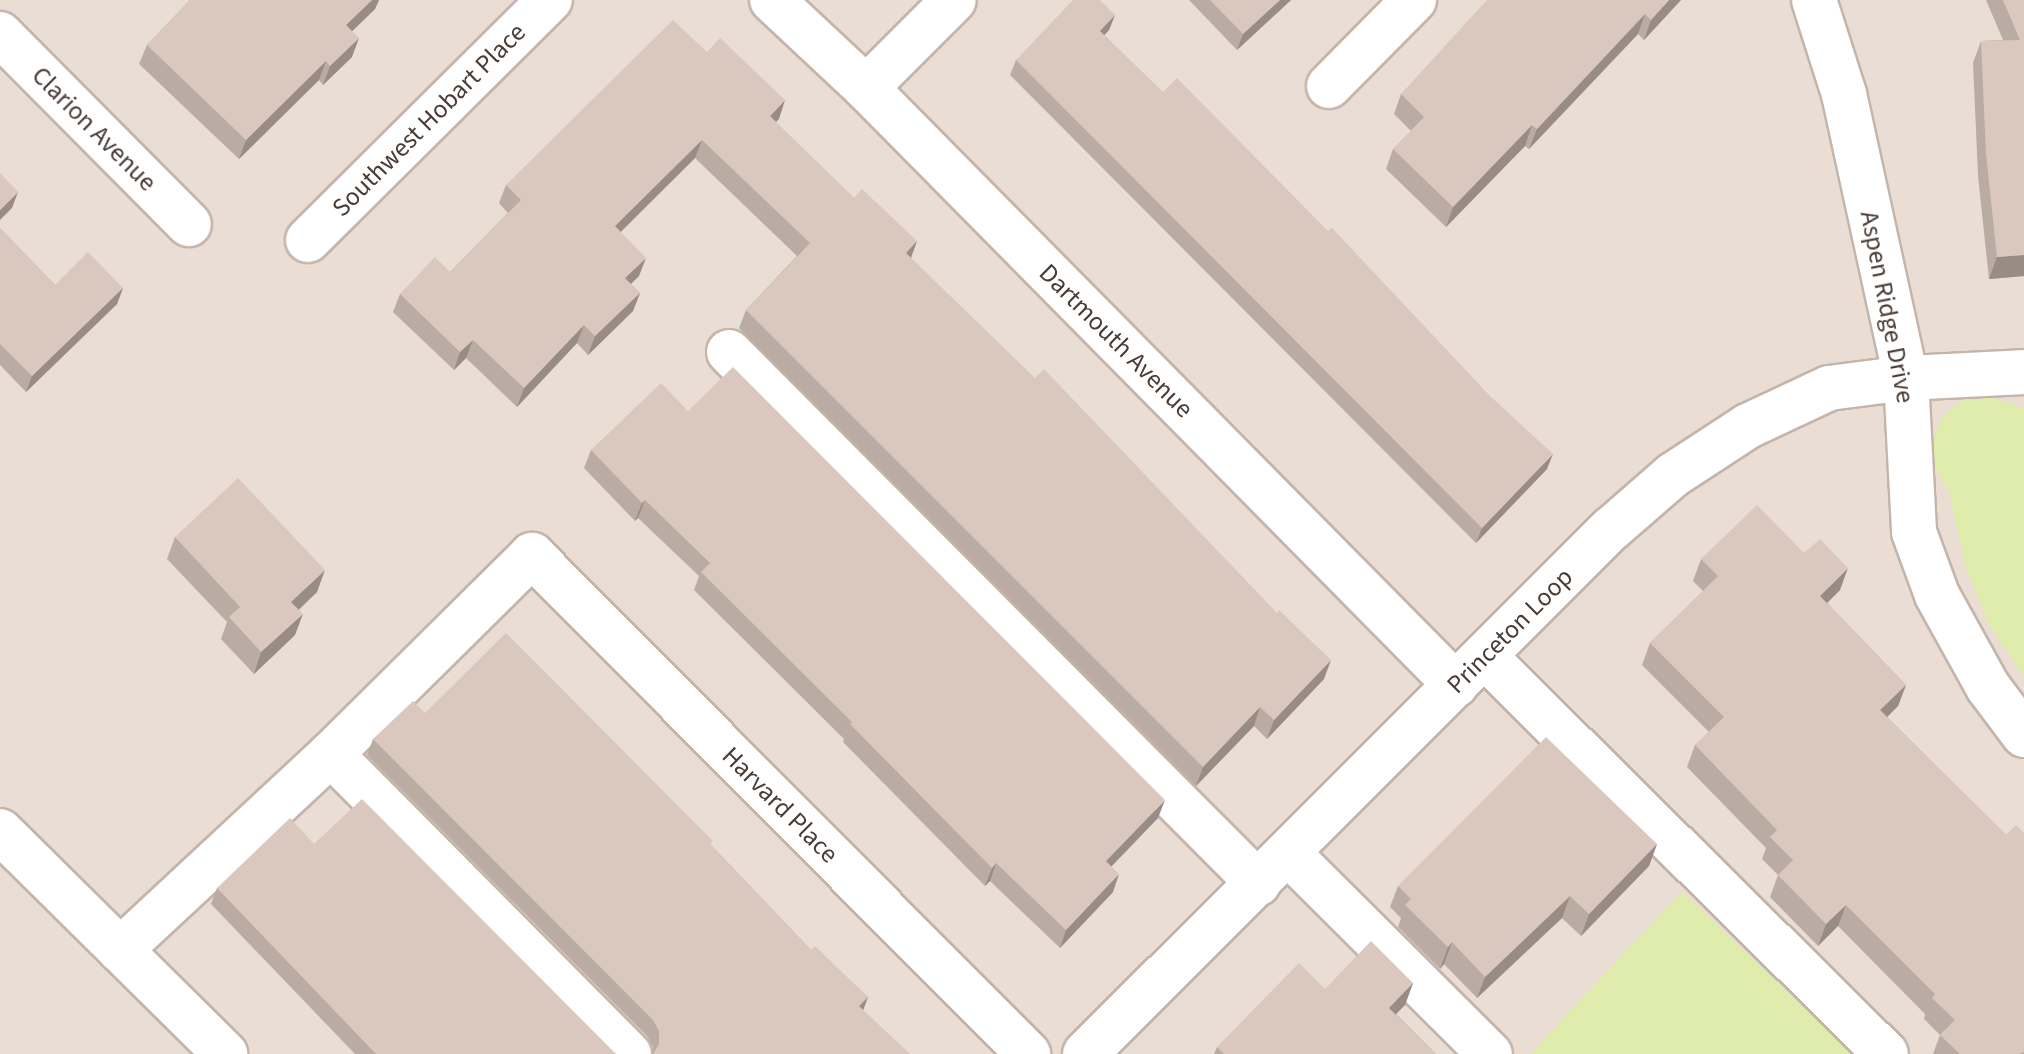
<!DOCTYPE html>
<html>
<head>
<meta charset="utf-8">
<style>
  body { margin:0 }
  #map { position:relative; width:2024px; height:1054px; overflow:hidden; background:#f5ede7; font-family:"Source Sans 3",sans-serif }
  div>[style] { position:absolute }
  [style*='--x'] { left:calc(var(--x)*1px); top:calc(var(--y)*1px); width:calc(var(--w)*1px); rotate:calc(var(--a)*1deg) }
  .residential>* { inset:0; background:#e9ddd4; transform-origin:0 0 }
  .green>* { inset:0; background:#dfecac }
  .roads { filter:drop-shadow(2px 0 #c4b5ab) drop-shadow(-2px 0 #c4b5ab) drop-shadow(0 2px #c4b5ab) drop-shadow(0 -2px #c4b5ab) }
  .minor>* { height:44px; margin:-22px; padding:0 22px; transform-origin:22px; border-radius:22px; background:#fff }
  .wall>* { inset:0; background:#bbaca3 }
  .shaded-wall>* { inset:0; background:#998c85 }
  .building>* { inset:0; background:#dac8be }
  span { translate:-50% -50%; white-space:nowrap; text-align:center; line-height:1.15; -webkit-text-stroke:7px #fff; paint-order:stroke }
  .street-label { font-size:26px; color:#483c35 }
</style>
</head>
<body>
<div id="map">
  <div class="residential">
    <i style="left:0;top:0;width:2024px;height:1054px"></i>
  </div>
  <div class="green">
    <i style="clip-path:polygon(1980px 394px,2024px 408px,2024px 677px,1988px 623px,1964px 562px,1949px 492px,1933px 466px,1932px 443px,1941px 419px,1956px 404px)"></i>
    <i style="clip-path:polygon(1682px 891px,1852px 1054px,1530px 1054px)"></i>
  </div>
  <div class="roads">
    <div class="minor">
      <i style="--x:772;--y:0;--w:129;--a:43.1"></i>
      <i style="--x:866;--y:88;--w:839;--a:45.34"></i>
      <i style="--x:1814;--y:0;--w:99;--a:72.3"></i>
      <i style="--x:1844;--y:94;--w:291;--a:77.7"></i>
      <i style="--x:1906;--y:378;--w:154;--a:87"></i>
      <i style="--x:1914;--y:532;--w:67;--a:69.9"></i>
      <i style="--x:1937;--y:595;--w:105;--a:61"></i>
      <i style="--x:1988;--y:687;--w:60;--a:53.1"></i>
      <i style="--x:0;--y:34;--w:268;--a:45.2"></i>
      <i style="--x:1329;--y:86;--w:121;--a:-45.3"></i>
      <i style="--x:866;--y:88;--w:124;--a:-45"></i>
      <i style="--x:308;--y:240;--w:341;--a:-44.8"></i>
      <i style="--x:729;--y:352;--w:750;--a:45.11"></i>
      <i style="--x:1485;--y:657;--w:564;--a:44.71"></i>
      <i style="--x:331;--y:754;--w:423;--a:45.2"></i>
      <i style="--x:0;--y:831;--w:317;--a:44.7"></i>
      <i style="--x:1288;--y:853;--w:285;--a:44.9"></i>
      <i style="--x:120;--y:950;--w:288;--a:-42.9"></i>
      <i style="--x:331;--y:754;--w:283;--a:-44.7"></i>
      <i style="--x:532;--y:555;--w:704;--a:45.17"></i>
      <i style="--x:1085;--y:1054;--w:743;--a:-44.95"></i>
      <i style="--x:1611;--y:529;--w:82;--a:-41.1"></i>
      <i style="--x:1673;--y:475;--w:90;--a:-33.2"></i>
      <i style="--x:1748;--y:426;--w:89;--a:-25.1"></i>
      <i style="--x:1829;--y:388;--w:78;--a:-7.4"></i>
      <i style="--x:1906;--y:378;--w:118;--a:-2.9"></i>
    </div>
  </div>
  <div class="wall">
    <i style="clip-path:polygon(190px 0,379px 0,375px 9px,352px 31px,352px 57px,323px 85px,319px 80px,239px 159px,139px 64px,147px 45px)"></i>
    <i style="clip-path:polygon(1189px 0,1291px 0,1237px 50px)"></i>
    <i style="clip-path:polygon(1681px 0,1644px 40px,1638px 34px,1529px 149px,1525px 146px,1446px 227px,1386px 169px,1393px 149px,1411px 131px,1394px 114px,1401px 94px)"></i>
    <i style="clip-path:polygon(1986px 0,2024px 0,2024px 276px,1989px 279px,1978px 176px,1973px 63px,1981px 41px,2003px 40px)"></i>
    <i style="clip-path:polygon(1115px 15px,1109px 30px,1104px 35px,1547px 469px,1476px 543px,1010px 75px,1016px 60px)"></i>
    <i style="clip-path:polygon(779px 119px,775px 122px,854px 198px,917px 241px,911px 258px,1324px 679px,1267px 739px,1254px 726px,1196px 786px,739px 328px,746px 310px,797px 256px,695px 158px,621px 232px,639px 276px,631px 284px,640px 293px,633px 311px,588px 355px,577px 343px,517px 407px,466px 358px,454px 370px,393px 312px,400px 294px,450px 272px,508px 213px,499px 203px,506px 185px)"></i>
    <i style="clip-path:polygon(0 228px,55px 285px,123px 288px,117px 304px,26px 392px,0 365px)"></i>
    <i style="clip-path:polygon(688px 411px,1158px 818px,1111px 867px,1113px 892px,1060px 948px,990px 881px,985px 886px,843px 742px,844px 739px,694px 590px,699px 576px,638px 518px,635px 521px,584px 468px,591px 450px)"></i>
    <i style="clip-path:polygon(175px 537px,317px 592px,299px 610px,295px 635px,254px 674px,221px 639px,227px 622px,167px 559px)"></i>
    <i style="clip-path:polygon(1701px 559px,1840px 590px,1827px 603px,1906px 685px,1898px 706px,1887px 717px,2006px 835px,2024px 833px,2024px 1054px,1933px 1054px,1940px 1035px,1924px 1019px,1925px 1014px,1838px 926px,1818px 946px,1770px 897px,1778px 875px,1762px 859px,1766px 848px,1687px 767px,1695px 745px,1709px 732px,1642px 665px,1650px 643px,1703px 591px,1693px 581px)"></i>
    <i style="clip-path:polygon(425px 713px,711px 845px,811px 950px,868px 997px,863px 1010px,653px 1054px,653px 1047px,647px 1036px,367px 755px,373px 739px)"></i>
    <i style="clip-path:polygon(314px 844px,616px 1054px,355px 1054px,211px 904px,217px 888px)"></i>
    <i style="clip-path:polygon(1657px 844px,1649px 866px,1581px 936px,1562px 918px,1477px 998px,1444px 964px,1440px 969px,1398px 927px,1401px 918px,1390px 907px,1398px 886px)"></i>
    <i style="clip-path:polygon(1413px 983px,1405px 1005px,1396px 1014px,1436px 1054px,1214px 1054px,1217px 1047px,1325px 989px)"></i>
  </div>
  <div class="shaded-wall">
    <i style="clip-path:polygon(372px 0,379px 0,375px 9px,339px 44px,346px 25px)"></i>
    <i style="clip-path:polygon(1280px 0,1291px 0,1237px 50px,1243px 34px)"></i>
    <i style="clip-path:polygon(1669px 0,1681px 0,1644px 40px,1651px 20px)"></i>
    <i style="clip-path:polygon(1645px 14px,1638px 34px,1529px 149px,1537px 129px)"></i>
    <i style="clip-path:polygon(1115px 15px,1109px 30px,1094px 46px,1100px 31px)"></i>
    <i style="clip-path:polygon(359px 38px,352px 57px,323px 85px,330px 66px)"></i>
    <i style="clip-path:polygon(326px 61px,319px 80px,239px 159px,246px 140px)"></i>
    <i style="clip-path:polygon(785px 100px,779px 119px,763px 135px,770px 116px)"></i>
    <i style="clip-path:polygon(1532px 125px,1525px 146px,1446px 227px,1453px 207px)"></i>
    <i style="clip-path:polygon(702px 140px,695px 158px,608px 244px,615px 226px)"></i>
    <i style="clip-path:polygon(18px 192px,12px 208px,0 220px,0 210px)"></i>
    <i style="clip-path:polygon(917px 241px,910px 260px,906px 253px)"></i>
    <i style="clip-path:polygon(2024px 255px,2024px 276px,1989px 279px,1997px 257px)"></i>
    <i style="clip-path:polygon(646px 258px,639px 276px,618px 296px,625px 278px)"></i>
    <i style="clip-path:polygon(123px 288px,117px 304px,26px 392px,32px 376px)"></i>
    <i style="clip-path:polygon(640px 293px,633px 311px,588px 355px,595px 336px)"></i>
    <i style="clip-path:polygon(584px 325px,577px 343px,517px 407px,524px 388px)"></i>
    <i style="clip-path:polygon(473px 340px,466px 358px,454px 370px,460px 352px)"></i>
    <i style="clip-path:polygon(1553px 454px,1547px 469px,1476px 543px,1482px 528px)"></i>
    <i style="clip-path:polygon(645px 500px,638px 518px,635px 521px,642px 503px)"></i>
    <i style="clip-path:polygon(1848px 568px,1840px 590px,1812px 618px,1820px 596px)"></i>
    <i style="clip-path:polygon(325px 570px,317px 592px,283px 624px,291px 602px)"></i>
    <i style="clip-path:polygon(303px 614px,295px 635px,254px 674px,261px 652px)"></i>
    <i style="clip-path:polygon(1331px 660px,1324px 679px,1267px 739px,1274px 720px)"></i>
    <i style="clip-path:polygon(1906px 685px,1898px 706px,1872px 732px,1880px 710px)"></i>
    <i style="clip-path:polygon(1260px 707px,1254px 726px,1196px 786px,1203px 767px)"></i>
    <i style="clip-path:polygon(1165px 800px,1158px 818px,1099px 879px,1106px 861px)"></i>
    <i style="clip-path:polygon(1657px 844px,1649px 866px,1581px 936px,1589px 914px)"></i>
    <i style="clip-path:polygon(996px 863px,990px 881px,985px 886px,992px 868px)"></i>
    <i style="clip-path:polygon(1119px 874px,1113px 892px,1060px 948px,1066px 930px)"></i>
    <i style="clip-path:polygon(1570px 896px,1562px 918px,1477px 998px,1485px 977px)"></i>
    <i style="clip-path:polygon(1846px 905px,1838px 926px,1818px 946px,1826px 924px)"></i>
    <i style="clip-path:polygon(1452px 942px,1444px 964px,1440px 969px,1448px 947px)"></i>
    <i style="clip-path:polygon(1413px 983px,1405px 1005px,1381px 1029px,1389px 1008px)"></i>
    <i style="clip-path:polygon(868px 997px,862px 1013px,859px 1006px)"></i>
  </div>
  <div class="building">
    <i style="clip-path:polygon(190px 0,372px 0,346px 25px,359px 38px,330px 66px,326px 61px,246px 140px,147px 45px)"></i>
    <i style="clip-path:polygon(1073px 0,1100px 0,1115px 15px,1100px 31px,1163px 92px,1177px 78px,1328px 231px,1332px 228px,1490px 396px,1553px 454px,1482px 528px,1016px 60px)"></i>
    <i style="clip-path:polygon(1210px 0,1280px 0,1243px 34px)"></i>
    <i style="clip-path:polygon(1487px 0,1669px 0,1651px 20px,1645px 14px,1537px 129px,1532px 125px,1453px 207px,1393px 149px,1424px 117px,1401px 94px)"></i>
    <i style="clip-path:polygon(2003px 0,2024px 0,2024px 255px,1997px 257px,1986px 154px,1981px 41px,2020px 40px)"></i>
    <i style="clip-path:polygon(673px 20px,707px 52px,720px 38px,785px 100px,770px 116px,854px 198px,862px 189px,917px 241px,906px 253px,1035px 378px,1044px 369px,1277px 613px,1279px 610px,1331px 660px,1274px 720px,1260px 707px,1203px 767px,746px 310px,810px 243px,702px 140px,615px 226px,646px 258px,625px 278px,640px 293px,595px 336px,584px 325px,524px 388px,473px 340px,460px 352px,400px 294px,435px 257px,450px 272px,521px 200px,506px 185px)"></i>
    <i style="clip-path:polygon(0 173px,18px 192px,0 210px)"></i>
    <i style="clip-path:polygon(0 228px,55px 285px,88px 252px,123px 288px,32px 376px,0 344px)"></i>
    <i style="clip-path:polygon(733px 367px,1165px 800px,1106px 861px,1119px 874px,1066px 930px,996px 863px,992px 868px,850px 724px,852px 722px,701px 572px,710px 563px,645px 500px,642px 503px,591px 450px,661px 383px,688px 411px)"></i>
    <i style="clip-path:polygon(238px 478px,325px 570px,291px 602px,303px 614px,261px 652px,229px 617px,240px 607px,175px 537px)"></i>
    <i style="clip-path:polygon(1757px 505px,1804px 553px,1820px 539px,1848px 568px,1820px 596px,1906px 685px,1880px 710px,2006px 835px,2016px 825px,2024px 833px,2024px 1053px,2023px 1052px,2020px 1054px,1960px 1054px,1940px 1035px,1955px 1020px,1932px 998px,1935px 994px,1846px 905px,1826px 924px,1778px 875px,1793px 860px,1770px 837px,1777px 830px,1695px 745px,1724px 717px,1650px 643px,1718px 576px,1701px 559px)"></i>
    <i style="clip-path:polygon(506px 633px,713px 841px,710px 844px,811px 950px,815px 946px,868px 997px,859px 1006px,910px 1054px,653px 1054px,659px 1044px,659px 1031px,653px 1020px,373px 739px,413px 701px,425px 713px)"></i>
    <i style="clip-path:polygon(1546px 737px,1657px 844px,1589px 914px,1570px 896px,1485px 977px,1452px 942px,1448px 947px,1405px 905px,1411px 899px,1398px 886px)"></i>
    <i style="clip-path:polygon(362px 799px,616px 1054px,376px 1054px,217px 888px,290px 818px,314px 844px)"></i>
    <i style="clip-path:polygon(1371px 941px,1413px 983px,1389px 1008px,1436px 1054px,1224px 1054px,1217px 1047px,1299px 963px,1325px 989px)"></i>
  </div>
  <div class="street-label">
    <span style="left:429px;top:120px;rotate:-45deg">Southwest Hobart Place</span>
    <span style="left:94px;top:129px;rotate:45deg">Clarion Avenue</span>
    <span style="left:1887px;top:307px;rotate:79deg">Aspen Ridge Drive</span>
    <span style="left:1116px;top:341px;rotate:45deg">Dartmouth Avenue</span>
    <span style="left:1510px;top:631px;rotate:-45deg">Princeton Loop</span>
    <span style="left:780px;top:805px;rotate:45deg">Harvard Place</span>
  </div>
</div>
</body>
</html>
